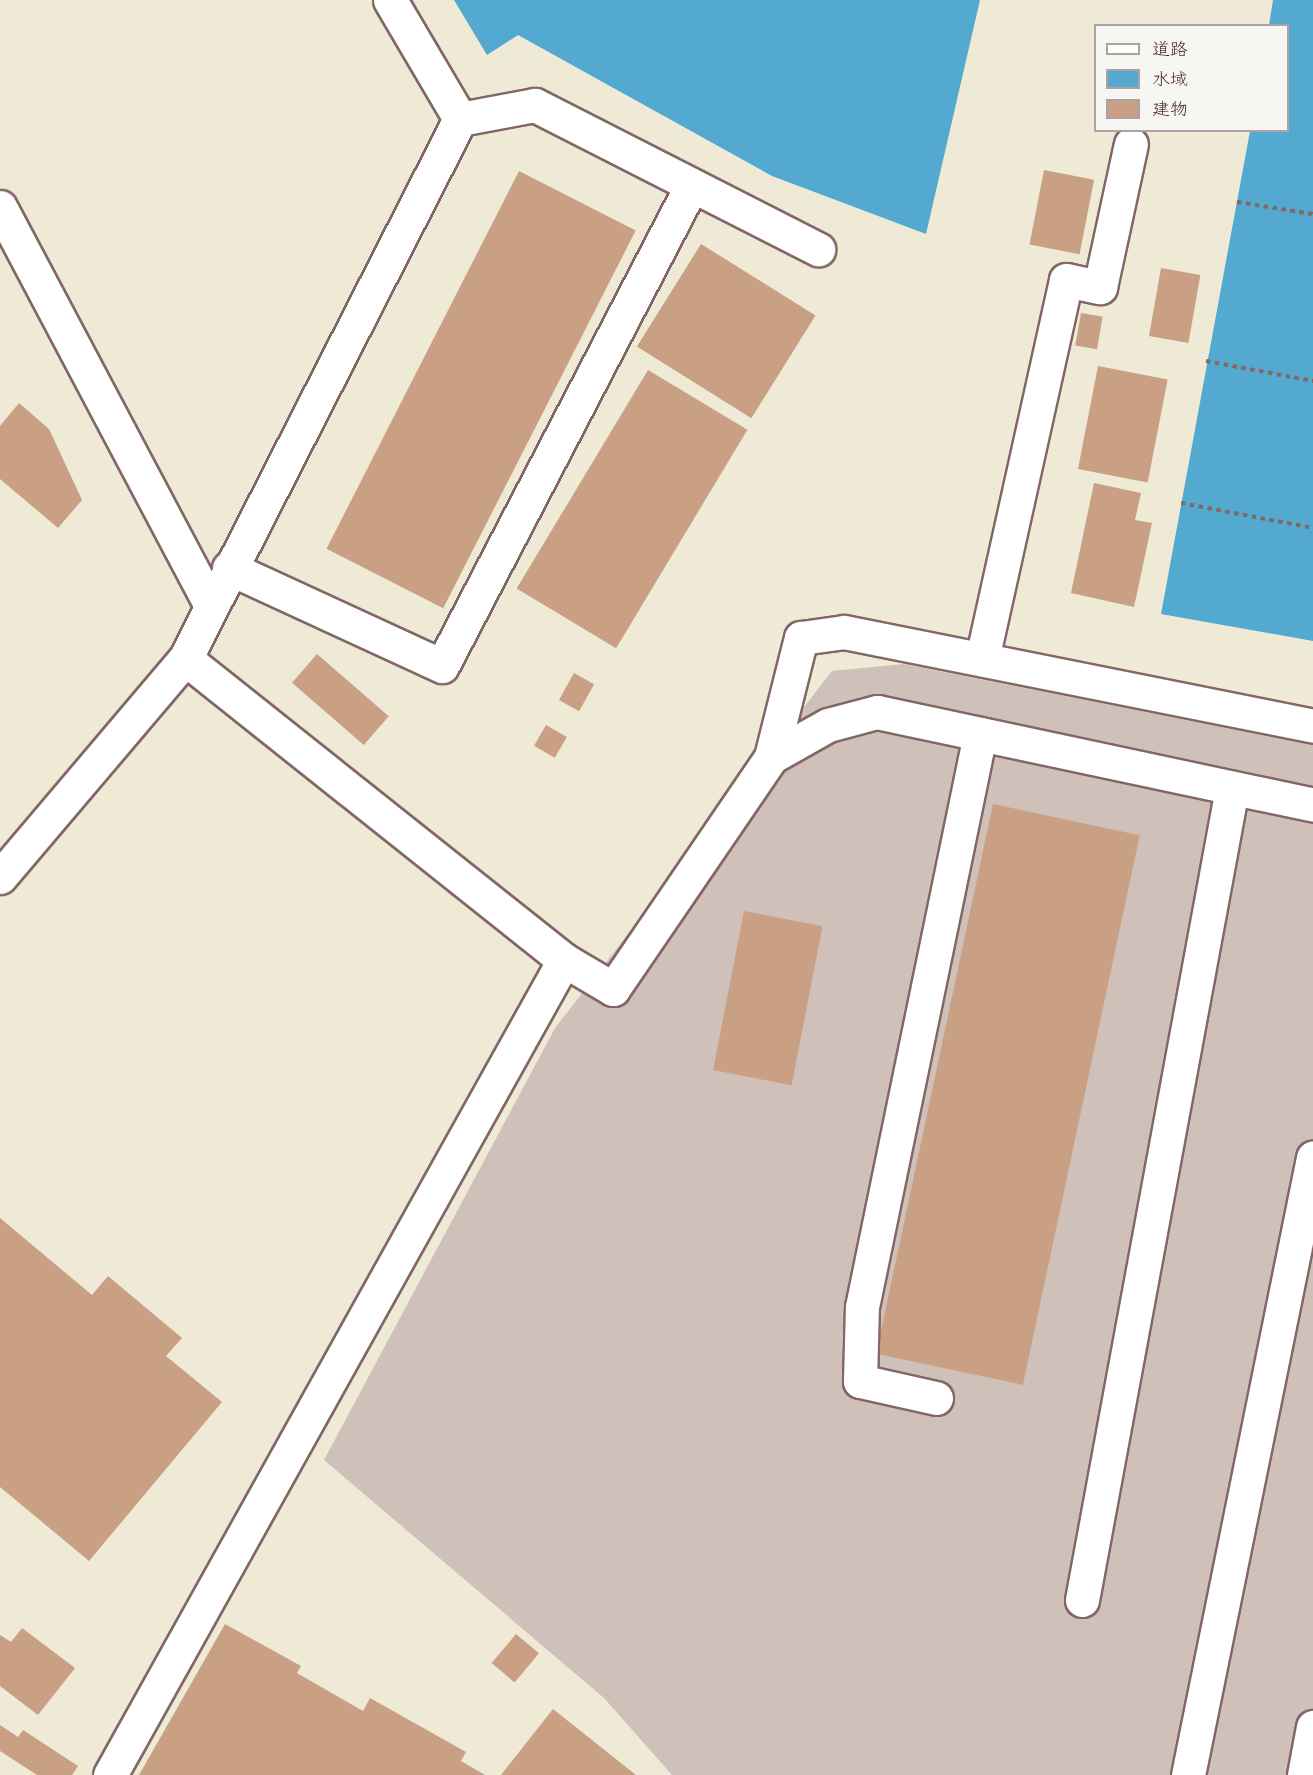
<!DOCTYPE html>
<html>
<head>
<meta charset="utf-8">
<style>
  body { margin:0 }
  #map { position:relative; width:1313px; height:1775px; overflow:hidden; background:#eeead5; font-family:Kalam,"Klee One",sans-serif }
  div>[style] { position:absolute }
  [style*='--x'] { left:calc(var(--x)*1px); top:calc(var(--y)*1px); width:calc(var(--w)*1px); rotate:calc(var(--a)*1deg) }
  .industrial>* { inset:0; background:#cfc0ba }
  .water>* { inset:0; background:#53a9d0 }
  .building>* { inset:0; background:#c9a084; transform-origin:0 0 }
  .path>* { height:4px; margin-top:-2px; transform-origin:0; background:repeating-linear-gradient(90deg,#836666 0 4.5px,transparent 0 9px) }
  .roads { filter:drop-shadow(2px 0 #836666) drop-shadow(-2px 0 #836666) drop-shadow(0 2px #836666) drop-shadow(0 -2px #836666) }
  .minor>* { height:33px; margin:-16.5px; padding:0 16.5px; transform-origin:16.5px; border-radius:16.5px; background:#fff }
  span { translate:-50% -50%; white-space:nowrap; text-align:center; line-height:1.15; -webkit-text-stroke:4.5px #f6f6f2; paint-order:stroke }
  .legend { position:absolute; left:1094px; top:24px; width:195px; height:108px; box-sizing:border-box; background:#f6f6f2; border:2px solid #b1a0a2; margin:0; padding:8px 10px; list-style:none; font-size:18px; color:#4a1f2b }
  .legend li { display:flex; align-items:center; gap:12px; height:30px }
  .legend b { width:30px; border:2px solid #b1a0a2 }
</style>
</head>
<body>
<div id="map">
  <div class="industrial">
    <i style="clip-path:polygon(903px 664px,1313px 745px,1313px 1775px,672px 1775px,604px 1698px,324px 1460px,555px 1028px,832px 671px)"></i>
  </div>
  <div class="water">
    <i style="clip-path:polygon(454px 0,980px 0,926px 234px,772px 176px,518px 35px,487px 55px)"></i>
    <i style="clip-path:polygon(1273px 0,1313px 0,1313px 641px,1161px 614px,1250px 131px,1288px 130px,1288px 26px,1269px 25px)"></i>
  </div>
  <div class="building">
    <i style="left:1044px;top:170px;width:51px;height:76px;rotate:11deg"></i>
    <i style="left:519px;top:171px;width:131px;height:424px;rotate:27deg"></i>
    <i style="left:701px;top:244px;width:135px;height:121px;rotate:32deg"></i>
    <i style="left:1161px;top:268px;width:40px;height:69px;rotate:10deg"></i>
    <i style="left:1081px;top:313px;width:22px;height:33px;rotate:10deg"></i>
    <i style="left:1098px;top:366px;width:71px;height:105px;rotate:11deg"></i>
    <i style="left:648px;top:370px;width:116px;height:255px;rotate:31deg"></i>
    <i style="clip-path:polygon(19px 403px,49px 429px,82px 500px,58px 528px,0 479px,0 426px)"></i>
    <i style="clip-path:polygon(1094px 483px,1141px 493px,1135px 520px,1152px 523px,1134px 607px,1071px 593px)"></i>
    <i style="left:317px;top:654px;width:95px;height:38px;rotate:41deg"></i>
    <i style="left:574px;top:673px;width:23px;height:31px;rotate:29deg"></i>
    <i style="left:546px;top:725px;width:24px;height:24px;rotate:30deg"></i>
    <i style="left:993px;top:804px;width:150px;height:562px;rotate:12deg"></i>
    <i style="left:744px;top:911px;width:80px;height:162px;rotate:11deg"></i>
    <i style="clip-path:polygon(0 1218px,92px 1295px,108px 1276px,182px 1338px,166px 1356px,222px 1402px,89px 1561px,0 1487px)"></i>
    <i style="clip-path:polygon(225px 1624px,301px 1666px,297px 1673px,363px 1711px,370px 1698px,466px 1752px,461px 1761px,485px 1775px,139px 1775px)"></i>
    <i style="clip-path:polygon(22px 1628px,75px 1668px,38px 1715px,0 1686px,0 1635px,11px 1642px)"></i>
    <i style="left:516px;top:1634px;width:30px;height:38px;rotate:40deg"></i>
    <i style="clip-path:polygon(553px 1709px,636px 1775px,501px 1775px)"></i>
    <i style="clip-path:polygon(0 1725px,18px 1737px,23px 1730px,78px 1766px,72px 1775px,37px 1775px,0 1751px)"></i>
  </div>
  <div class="path">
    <i style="--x:1237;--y:202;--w:77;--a:9"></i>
    <i style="--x:1206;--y:361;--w:109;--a:10.6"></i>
    <i style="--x:1181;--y:503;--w:134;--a:10.7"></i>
  </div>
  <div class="roads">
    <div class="minor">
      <i style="--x:390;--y:0;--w:138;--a:59.5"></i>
      <i style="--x:460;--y:119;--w:76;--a:-10.6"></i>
      <i style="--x:535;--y:105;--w:318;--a:27"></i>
      <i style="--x:0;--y:207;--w:451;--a:62.1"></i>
      <i style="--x:229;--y:568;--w:234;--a:24.7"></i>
      <i style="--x:442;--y:666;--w:542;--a:-62.54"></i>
      <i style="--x:982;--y:659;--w:388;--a:-77.5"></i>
      <i style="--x:1066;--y:280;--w:35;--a:12"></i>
      <i style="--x:1100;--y:287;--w:146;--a:-77.8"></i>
      <i style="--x:771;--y:757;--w:123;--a:-75.9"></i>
      <i style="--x:801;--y:638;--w:43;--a:-7.9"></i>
      <i style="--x:844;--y:632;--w:478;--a:11.3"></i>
      <i style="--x:0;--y:877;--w:286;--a:-49.7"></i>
      <i style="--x:185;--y:659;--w:606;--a:-63.01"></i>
      <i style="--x:564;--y:960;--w:57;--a:30.6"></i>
      <i style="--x:613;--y:989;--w:281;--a:-55.7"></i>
      <i style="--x:771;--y:757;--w:65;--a:-29.3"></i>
      <i style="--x:828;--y:725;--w:51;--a:-14.9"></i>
      <i style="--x:877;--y:712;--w:446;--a:12"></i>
      <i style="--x:936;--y:1398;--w:78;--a:-167.4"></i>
      <i style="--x:860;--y:1381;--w:74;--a:-88.5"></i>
      <i style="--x:862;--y:1307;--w:585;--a:-78.36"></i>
      <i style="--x:1082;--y:1600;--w:826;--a:-79.53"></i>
      <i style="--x:110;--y:1775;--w:933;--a:-60.88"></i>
      <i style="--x:564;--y:960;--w:484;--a:-141.5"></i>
      <i style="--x:1188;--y:1775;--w:630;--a:-78.55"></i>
      <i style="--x:1304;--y:1775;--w:49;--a:-79.4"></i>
    </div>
  </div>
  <ul class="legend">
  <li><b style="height:8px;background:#fff"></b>道路</li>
  <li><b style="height:16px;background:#53a9d0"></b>水域</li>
  <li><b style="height:16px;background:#c9a084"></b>建物</li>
  </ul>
</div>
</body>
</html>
